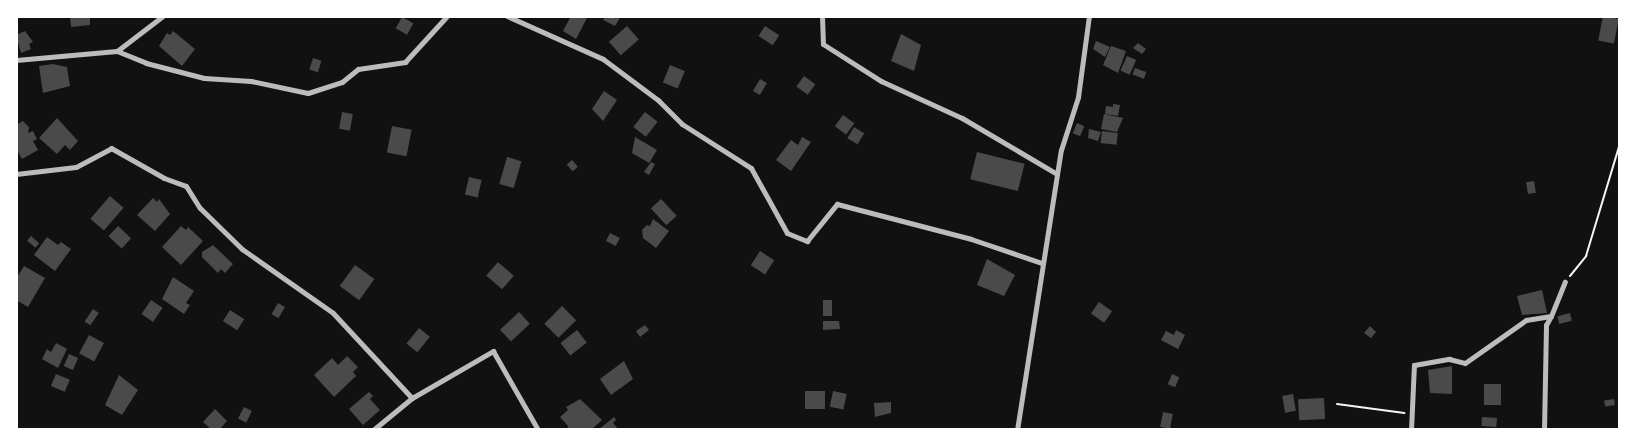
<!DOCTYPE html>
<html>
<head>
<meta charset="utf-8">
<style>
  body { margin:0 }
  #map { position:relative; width:1636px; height:446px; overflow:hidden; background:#111; font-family:Roboto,sans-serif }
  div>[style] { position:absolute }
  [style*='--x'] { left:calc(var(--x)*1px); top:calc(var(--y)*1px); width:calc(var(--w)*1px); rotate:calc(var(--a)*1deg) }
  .building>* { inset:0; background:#4a4a4a; transform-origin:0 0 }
  .path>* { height:2px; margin:-1px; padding:0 1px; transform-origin:1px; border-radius:1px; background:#f5f5f5 }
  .minor>* { height:5px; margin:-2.5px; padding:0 2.5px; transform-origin:2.5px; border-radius:2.5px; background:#bcbcbc }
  span { translate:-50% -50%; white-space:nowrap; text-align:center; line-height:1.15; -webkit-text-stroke:5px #fff; paint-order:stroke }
  .frame { position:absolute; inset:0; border:18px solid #fff; pointer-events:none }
</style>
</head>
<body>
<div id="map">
  <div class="building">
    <i style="clip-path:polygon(70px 16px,90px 16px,90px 25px,71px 27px)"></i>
    <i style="clip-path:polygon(571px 16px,588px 16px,576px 39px,563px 31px)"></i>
    <i style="clip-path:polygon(605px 16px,621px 16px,615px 26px,603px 20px)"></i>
    <i style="left:1603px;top:16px;width:16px;height:25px;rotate:11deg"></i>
    <i style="left:402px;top:17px;width:13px;height:13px;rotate:29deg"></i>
    <i style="left:627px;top:26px;width:18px;height:24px;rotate:49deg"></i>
    <i style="left:765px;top:26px;width:17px;height:12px;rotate:33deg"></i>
    <i style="clip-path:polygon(25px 31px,33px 42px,29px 44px,31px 49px,21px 53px,16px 35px)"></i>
    <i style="clip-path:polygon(173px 31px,195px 49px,182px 66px,159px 46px,167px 33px,170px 35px)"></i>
    <i style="clip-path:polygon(901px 34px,921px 45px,914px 71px,891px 61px)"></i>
    <i style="clip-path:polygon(1096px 41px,1110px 47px,1105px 57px,1093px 49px)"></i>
    <i style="clip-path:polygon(1138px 43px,1146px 49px,1142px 54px,1133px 48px)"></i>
    <i style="clip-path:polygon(1111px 46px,1126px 51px,1118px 73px,1103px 65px)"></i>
    <i style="left:1127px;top:56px;width:10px;height:16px;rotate:24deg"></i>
    <i style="left:313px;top:58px;width:9px;height:12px;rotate:18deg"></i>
    <i style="clip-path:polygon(53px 64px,67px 67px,70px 86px,43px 93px,39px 66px)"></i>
    <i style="left:670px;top:65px;width:16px;height:19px;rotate:22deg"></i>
    <i style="left:1135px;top:68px;width:12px;height:7px;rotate:20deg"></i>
    <i style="left:804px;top:76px;width:14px;height:13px;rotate:36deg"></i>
    <i style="left:760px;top:79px;width:8px;height:14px;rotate:30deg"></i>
    <i style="clip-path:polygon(604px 91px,617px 100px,603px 121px,592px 109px)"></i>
    <i style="clip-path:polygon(1113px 104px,1120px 105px,1118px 116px,1105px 114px,1106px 106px,1113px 107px)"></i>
    <i style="left:342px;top:112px;width:11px;height:17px;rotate:10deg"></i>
    <i style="left:645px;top:112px;width:16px;height:19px;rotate:38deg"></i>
    <i style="clip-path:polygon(1104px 114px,1123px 118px,1117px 132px,1101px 129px)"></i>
    <i style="left:843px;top:115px;width:14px;height:14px;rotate:36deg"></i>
    <i style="clip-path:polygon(57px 118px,78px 141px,70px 150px,65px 145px,57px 154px,39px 138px)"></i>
    <i style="clip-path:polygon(23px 121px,29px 127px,28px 133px,33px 131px,37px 139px,33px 141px,38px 150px,22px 159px,16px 148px,16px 125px)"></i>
    <i style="left:1077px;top:123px;width:8px;height:11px;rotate:23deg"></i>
    <i style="left:392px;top:126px;width:20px;height:27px;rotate:11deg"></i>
    <i style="left:854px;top:127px;width:12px;height:13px;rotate:31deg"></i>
    <i style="clip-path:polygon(1089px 129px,1101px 132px,1098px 141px,1088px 138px)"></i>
    <i style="left:1102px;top:131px;width:16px;height:12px;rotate:7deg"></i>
    <i style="clip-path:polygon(635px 137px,657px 150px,649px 163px,632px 153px)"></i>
    <i style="clip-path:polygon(802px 137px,811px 142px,791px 171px,776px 160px,791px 140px,798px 145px)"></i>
    <i style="left:977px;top:152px;width:49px;height:28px;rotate:14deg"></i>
    <i style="left:507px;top:157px;width:15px;height:28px;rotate:16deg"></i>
    <i style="left:572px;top:160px;width:9px;height:7px;rotate:49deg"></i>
    <i style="clip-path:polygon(651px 162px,655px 164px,649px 175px,644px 172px)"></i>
    <i style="left:469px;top:177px;width:13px;height:18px;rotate:13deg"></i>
    <i style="left:1534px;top:181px;width:12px;height:8px;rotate:81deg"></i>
    <i style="left:110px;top:196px;width:18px;height:30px;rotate:41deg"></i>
    <i style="clip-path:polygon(153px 198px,157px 202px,159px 199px,170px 214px,155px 231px,137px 215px)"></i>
    <i style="left:661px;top:199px;width:23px;height:14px;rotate:47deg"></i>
    <i style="clip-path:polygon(653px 219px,669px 231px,656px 248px,643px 238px,642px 230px,647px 225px,650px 226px)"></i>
    <i style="left:118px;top:226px;width:18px;height:14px;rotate:43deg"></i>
    <i style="clip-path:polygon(181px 226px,186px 230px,188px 227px,203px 241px,181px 265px,162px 247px)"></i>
    <i style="left:610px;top:233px;width:11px;height:9px;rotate:27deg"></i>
    <i style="left:31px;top:236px;width:11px;height:6px;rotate:41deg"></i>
    <i style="clip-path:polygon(47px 237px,58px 245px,61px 242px,71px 249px,55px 271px,34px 255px)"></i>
    <i style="clip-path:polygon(213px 245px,233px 264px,225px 273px,221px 269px,218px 273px,202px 257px,202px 252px)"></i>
    <i style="left:760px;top:251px;width:17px;height:17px;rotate:33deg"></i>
    <i style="clip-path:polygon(987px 259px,1015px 275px,1004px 296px,977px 285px)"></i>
    <i style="left:498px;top:262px;width:21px;height:18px;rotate:41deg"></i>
    <i style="left:355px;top:265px;width:24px;height:26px;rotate:36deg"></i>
    <i style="clip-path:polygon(24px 266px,45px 278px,28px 307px,16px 300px,16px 279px)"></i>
    <i style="clip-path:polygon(173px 277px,194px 291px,186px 303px,190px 305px,184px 314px,162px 299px)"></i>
    <i style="clip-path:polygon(1542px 290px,1547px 313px,1522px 315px,1517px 296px)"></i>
    <i style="left:151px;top:300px;width:14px;height:17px;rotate:34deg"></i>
    <i style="left:823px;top:300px;width:9px;height:16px"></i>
    <i style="left:1099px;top:302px;width:16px;height:14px;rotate:35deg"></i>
    <i style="left:278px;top:303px;width:8px;height:13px;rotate:30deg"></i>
    <i style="left:562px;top:306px;width:20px;height:25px;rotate:45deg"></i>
    <i style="left:93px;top:309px;width:7px;height:15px;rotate:34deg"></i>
    <i style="left:230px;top:310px;width:17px;height:13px;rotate:33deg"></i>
    <i style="left:519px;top:312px;width:16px;height:26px;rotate:47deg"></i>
    <i style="left:1570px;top:313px;width:8px;height:13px;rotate:76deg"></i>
    <i style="clip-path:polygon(823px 321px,839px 321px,840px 329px,823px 330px)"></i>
    <i style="clip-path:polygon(645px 325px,649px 330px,640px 337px,636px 331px)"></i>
    <i style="clip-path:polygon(1370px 326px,1376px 332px,1371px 338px,1364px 333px)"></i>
    <i style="left:419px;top:328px;width:14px;height:20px;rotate:39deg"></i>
    <i style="left:577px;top:330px;width:16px;height:21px;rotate:52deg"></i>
    <i style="clip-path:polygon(1176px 330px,1185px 335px,1178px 349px,1161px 340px,1166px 331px,1174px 335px)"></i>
    <i style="left:89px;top:335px;width:17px;height:21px;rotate:28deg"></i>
    <i style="clip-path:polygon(56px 343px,67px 349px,58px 368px,42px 359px,47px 349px,51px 352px)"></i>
    <i style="left:69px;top:354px;width:10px;height:13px;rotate:24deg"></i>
    <i style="clip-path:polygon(347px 356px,358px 367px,353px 372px,356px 376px,334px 397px,314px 375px,332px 358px,338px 365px)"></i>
    <i style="clip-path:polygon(624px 361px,633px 379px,611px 395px,600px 379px)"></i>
    <i style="clip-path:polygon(1452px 366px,1452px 394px,1430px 393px,1428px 370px)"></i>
    <i style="left:56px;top:374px;width:15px;height:13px;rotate:23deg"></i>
    <i style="left:1172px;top:374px;width:8px;height:11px;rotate:23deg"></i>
    <i style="clip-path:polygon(119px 375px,138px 390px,122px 415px,105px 405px)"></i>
    <i style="left:1484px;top:384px;width:17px;height:21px"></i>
    <i style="left:825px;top:391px;width:18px;height:20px;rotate:90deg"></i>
    <i style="left:833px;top:391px;width:14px;height:16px;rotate:12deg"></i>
    <i style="clip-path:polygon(369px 392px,373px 396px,370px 399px,380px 410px,363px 425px,349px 409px)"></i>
    <i style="left:1293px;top:394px;width:17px;height:11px;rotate:80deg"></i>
    <i style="left:1324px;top:398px;width:21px;height:26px;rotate:87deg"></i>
    <i style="clip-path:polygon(580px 399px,602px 420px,591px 430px,567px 430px,568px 426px,560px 417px,568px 410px,566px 407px)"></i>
    <i style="left:1614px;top:399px;width:6px;height:10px;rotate:81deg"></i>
    <i style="clip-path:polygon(891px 402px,891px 413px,875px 417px,874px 403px)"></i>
    <i style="left:244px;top:407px;width:9px;height:13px;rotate:27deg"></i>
    <i style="clip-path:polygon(215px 409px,227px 421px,219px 430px,212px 430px,203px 422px)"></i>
    <i style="left:1163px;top:412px;width:10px;height:15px;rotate:11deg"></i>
    <i style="clip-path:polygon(614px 417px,616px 420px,613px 423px,619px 430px,598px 430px)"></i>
    <i style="left:1482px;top:417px;width:15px;height:9px;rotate:4deg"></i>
  </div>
  <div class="path">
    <i style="--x:1570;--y:276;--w:26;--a:-51"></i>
    <i style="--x:1586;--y:256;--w:114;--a:-73.2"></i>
    <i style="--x:1337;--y:404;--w:68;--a:7.7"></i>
  </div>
  <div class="minor">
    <i style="--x:507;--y:16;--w:105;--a:24.1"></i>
    <i style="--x:603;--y:59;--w:69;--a:36.7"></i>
    <i style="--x:658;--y:100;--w:34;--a:45"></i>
    <i style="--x:682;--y:124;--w:82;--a:32.5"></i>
    <i style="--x:751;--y:168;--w:74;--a:61"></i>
    <i style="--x:787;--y:233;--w:22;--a:22"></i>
    <i style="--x:807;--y:241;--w:48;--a:-51"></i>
    <i style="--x:837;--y:204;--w:138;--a:14.6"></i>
    <i style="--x:971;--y:239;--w:75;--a:18.7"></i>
    <i style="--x:822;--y:16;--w:28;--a:88"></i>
    <i style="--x:823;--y:44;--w:69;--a:32.5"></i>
    <i style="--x:881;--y:81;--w:89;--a:24.6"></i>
    <i style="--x:962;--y:118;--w:110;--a:30.5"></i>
    <i style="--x:117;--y:51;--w:58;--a:-37.3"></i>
    <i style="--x:16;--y:60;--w:101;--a:-5.1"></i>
    <i style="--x:117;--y:51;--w:31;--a:22"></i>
    <i style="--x:146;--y:63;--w:60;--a:14.5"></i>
    <i style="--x:204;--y:78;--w:47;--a:3.7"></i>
    <i style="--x:251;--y:81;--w:58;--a:11.9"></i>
    <i style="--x:308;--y:93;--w:36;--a:-18"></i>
    <i style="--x:342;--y:82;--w:21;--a:-39"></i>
    <i style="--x:358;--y:69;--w:48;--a:-8.5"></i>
    <i style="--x:405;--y:62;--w:62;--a:-47.6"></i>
    <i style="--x:16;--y:174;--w:60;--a:-6.7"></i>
    <i style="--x:76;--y:167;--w:40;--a:-28"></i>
    <i style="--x:111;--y:148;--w:61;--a:29.5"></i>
    <i style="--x:164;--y:178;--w:23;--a:20"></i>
    <i style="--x:186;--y:186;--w:26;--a:58"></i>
    <i style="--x:200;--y:208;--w:59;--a:44.3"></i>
    <i style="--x:242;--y:249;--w:111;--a:35.1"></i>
    <i style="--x:333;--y:313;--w:116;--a:47.1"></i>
    <i style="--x:412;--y:398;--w:94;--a:-30.1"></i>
    <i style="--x:493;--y:351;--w:91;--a:60.3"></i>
    <i style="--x:373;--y:430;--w:50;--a:-39.4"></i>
    <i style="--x:1017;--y:430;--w:283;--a:-81.1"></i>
    <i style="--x:1061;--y:150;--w:56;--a:-72.2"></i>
    <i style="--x:1078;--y:97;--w:82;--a:-82.3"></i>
    <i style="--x:1411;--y:430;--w:65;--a:-87.4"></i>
    <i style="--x:1414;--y:365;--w:36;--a:-10"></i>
    <i style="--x:1449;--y:359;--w:16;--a:14"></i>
    <i style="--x:1465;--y:363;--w:75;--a:-35.2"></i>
    <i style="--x:1526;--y:320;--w:25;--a:-9"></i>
    <i style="--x:1551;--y:316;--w:37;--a:-68"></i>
    <i style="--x:1544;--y:430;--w:105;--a:-88.9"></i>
    <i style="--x:1546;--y:325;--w:10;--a:-61"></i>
  </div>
  <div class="frame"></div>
</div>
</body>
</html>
